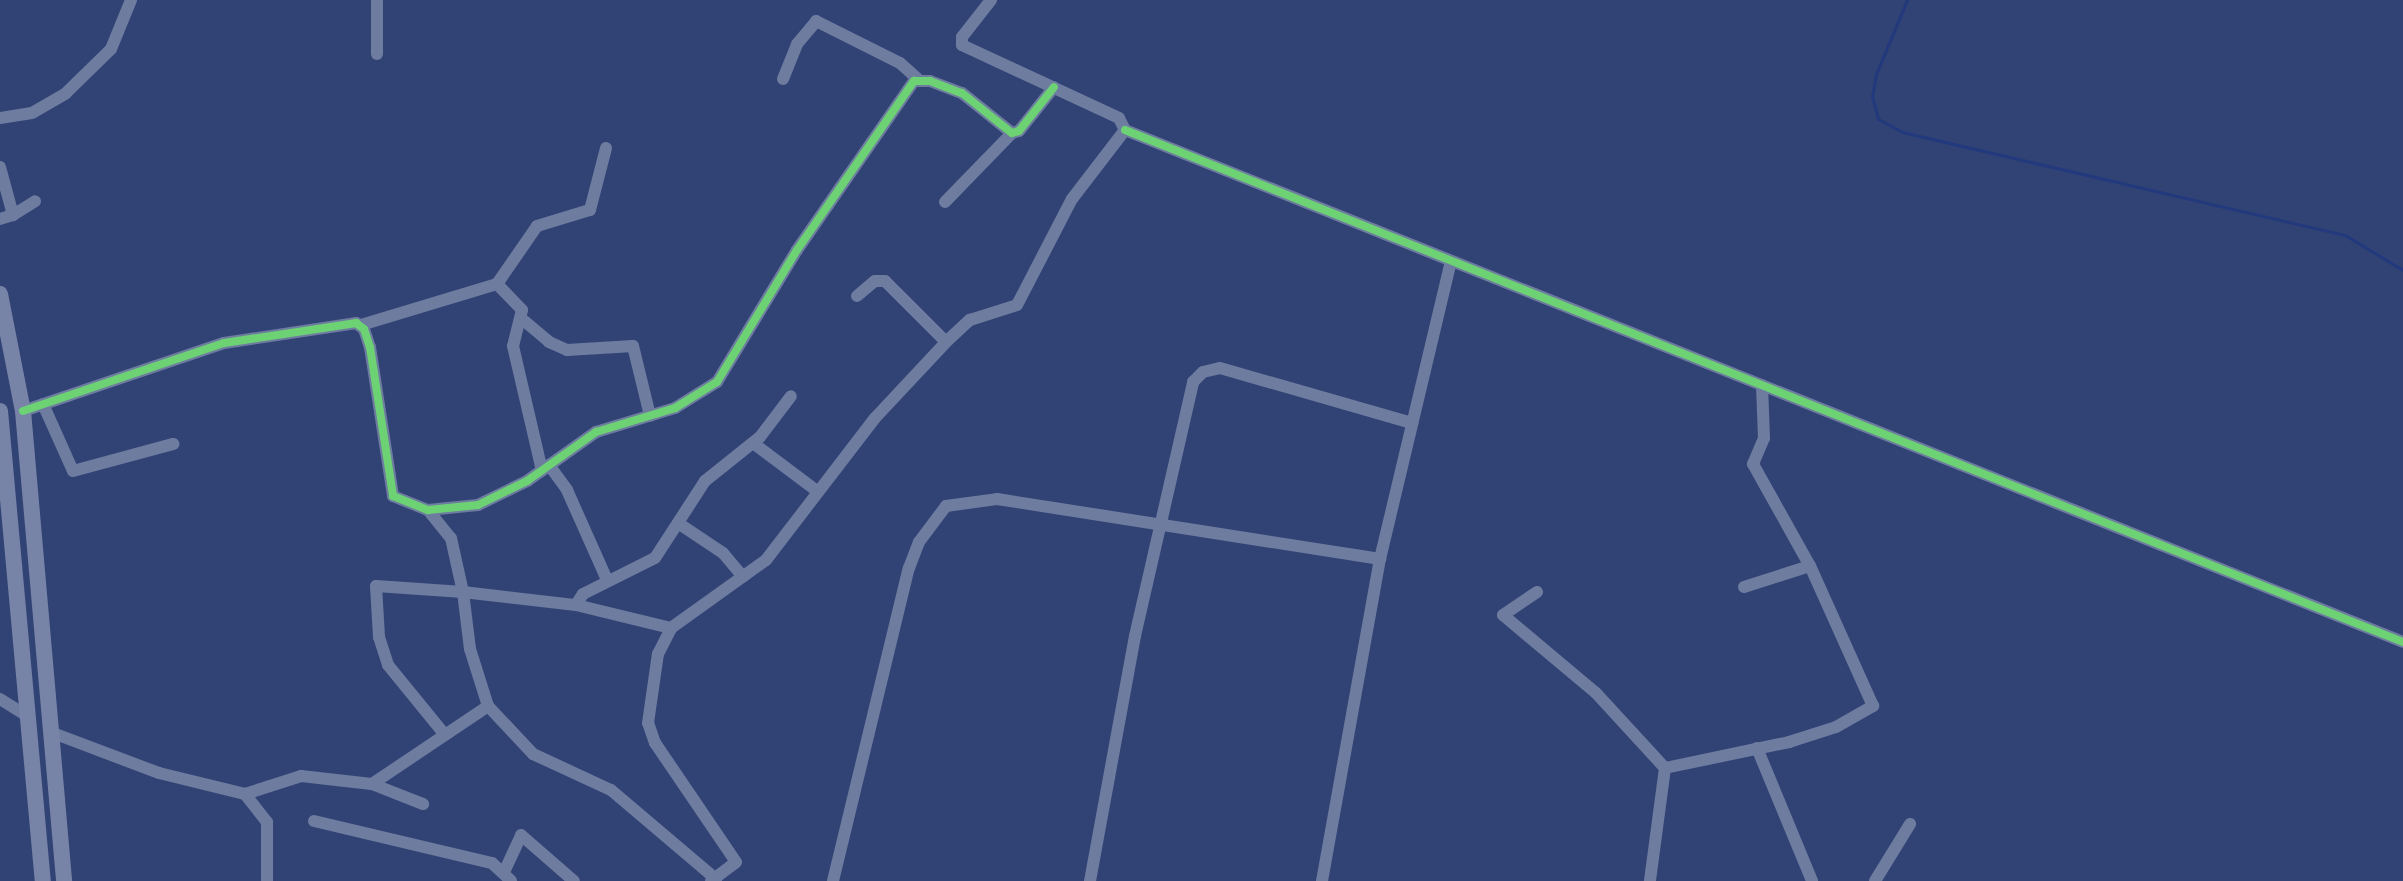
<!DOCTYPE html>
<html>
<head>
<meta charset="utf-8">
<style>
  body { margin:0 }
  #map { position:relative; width:2403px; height:881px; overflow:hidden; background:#314375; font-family:"IBM Plex Sans",sans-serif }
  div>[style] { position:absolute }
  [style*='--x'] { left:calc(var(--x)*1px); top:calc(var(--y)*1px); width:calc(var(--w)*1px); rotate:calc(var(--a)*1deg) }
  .stream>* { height:3px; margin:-1.5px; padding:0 1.5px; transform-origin:1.5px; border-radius:1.5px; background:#223a7d }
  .minor>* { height:12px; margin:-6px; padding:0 6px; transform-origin:6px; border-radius:6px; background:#6e7ca0 }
  .major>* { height:16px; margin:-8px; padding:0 8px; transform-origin:8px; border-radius:8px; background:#7884a7 }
  .cycleway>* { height:8px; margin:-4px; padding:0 4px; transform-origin:4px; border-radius:4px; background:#6cd273 }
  span { translate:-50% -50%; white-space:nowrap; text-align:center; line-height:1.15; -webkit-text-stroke:6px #153691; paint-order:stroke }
</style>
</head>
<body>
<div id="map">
  <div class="stream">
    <i style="--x:1907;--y:0;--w:80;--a:112.7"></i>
    <i style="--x:1876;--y:74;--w:22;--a:100"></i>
    <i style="--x:1872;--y:96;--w:24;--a:75"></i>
    <i style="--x:1878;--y:119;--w:27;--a:28"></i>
    <i style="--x:1902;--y:132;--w:455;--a:13.1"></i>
    <i style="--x:2345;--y:235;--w:68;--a:31.1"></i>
  </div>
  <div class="minor">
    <i style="--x:377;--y:0;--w:54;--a:90"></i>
    <i style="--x:783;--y:79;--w:38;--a:-68"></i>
    <i style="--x:797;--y:44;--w:30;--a:-50"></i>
    <i style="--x:816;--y:21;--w:94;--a:26.6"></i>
    <i style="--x:900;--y:63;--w:25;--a:42"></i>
    <i style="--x:0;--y:118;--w:32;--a:-9"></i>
    <i style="--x:32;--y:113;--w:39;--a:-30"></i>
    <i style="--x:66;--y:93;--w:63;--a:-44.4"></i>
    <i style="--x:111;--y:49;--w:53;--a:-67.8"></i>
    <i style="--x:1125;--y:130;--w:1377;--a:21.83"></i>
    <i style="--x:0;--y:167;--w:50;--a:74.8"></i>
    <i style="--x:13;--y:215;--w:14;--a:163"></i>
    <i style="--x:945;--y:202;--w:96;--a:-45.8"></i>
    <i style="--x:13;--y:215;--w:26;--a:-32"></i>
    <i style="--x:497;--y:284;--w:36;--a:46"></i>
    <i style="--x:522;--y:310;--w:37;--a:104"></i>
    <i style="--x:513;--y:346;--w:128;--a:76.9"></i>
    <i style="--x:857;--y:296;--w:23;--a:-40"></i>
    <i style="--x:875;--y:281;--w:10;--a:0"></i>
    <i style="--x:885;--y:281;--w:86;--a:45"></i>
    <i style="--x:522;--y:319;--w:35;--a:40"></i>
    <i style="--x:549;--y:342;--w:20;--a:24"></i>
    <i style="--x:567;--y:350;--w:66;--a:-3.5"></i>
    <i style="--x:633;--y:346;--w:72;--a:76.3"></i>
    <i style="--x:361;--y:325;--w:142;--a:-16.8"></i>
    <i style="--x:497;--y:284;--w:70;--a:-55.4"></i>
    <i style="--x:537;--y:226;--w:55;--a:-16.8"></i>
    <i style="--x:590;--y:210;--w:64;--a:-75.5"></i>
    <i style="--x:43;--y:404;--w:73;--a:65.9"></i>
    <i style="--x:73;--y:471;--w:104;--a:-15.1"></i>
    <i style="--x:23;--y:411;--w:212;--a:-18.7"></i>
    <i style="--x:224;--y:343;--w:134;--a:-8.6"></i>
    <i style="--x:356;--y:323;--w:10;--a:37"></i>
    <i style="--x:364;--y:329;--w:19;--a:72"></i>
    <i style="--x:370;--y:347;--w:151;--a:81.2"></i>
    <i style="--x:393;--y:496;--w:38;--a:22"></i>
    <i style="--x:428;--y:510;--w:50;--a:-5.7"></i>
    <i style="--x:478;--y:505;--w:55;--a:-26.1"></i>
    <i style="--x:527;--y:481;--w:85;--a:-35.4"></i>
    <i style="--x:596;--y:432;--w:83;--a:-16.9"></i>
    <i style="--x:675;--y:408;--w:49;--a:-31.8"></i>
    <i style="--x:717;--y:382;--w:154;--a:-58.8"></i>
    <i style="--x:797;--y:250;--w:206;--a:-55.3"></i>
    <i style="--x:914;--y:81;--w:16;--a:0"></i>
    <i style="--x:930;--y:81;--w:34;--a:21"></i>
    <i style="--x:962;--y:93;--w:64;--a:38.7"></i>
    <i style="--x:1012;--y:133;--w:7;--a:-16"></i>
    <i style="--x:1019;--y:131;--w:56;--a:-51.5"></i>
    <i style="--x:753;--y:443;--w:80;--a:36.9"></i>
    <i style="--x:549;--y:465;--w:31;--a:54"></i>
    <i style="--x:567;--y:490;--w:98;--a:66"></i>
    <i style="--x:428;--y:510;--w:36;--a:51"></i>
    <i style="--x:451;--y:538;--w:55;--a:77.5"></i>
    <i style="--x:463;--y:592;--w:87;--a:-176.1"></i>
    <i style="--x:376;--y:586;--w:51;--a:86.6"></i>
    <i style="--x:379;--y:637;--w:29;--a:72"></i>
    <i style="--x:388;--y:665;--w:90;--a:50.8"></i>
    <i style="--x:678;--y:523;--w:54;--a:33.7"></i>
    <i style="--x:723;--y:553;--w:31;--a:50"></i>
    <i style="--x:1744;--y:587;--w:69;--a:-17.7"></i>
    <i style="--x:1537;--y:592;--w:41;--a:145.9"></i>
    <i style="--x:1503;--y:615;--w:121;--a:40"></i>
    <i style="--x:1596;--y:693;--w:102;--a:47.4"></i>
    <i style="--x:1665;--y:768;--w:114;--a:97.6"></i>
    <i style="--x:576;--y:605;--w:13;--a:-58"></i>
    <i style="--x:583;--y:594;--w:80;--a:-26.6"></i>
    <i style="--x:655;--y:558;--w:92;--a:-57"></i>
    <i style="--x:705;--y:481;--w:70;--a:-38.7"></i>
    <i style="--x:760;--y:437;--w:51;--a:-52.9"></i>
    <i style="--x:0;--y:699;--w:34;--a:32"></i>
    <i style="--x:488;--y:706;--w:66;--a:46.8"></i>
    <i style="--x:533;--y:754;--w:86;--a:24.8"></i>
    <i style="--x:611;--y:790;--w:138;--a:40.3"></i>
    <i style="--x:53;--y:733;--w:113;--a:20.7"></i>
    <i style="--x:159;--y:773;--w:89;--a:13.7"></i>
    <i style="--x:245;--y:794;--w:36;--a:52"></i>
    <i style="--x:267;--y:822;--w:59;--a:90"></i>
    <i style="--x:1757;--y:748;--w:144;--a:67.5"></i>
    <i style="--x:1665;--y:768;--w:127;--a:-11.8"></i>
    <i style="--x:1789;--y:742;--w:49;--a:-17.7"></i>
    <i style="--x:1836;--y:727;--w:43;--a:-29.6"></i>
    <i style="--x:1873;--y:706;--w:154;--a:-114.2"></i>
    <i style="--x:1810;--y:566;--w:117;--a:-119.2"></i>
    <i style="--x:1753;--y:464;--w:28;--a:-67"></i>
    <i style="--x:1764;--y:438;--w:53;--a:-92.2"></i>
    <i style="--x:372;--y:784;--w:55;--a:21.4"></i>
    <i style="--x:245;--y:794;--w:59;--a:-17.8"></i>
    <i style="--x:301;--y:776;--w:71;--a:6.4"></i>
    <i style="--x:372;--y:784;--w:140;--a:-33.9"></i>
    <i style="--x:488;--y:706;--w:60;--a:-107.5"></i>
    <i style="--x:470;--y:649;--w:57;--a:-97"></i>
    <i style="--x:463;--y:592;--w:114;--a:6.6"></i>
    <i style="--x:576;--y:605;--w:98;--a:13.6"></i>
    <i style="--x:314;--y:821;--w:183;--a:13.3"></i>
    <i style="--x:492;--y:863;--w:26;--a:43"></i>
    <i style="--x:505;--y:870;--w:38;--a:-65"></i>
    <i style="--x:521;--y:835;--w:70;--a:41"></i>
    <i style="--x:711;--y:881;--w:31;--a:-37"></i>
    <i style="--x:736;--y:862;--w:144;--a:-124.2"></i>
    <i style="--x:655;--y:743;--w:21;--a:-109"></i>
    <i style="--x:648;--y:723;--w:70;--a:-81.8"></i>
    <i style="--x:658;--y:654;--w:29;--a:-63"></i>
    <i style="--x:671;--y:628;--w:117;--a:-35.6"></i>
    <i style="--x:766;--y:560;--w:179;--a:-52.5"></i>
    <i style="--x:875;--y:418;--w:104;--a:-46.9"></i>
    <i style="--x:946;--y:342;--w:33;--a:-43"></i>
    <i style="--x:970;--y:320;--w:49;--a:-17.7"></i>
    <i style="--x:1017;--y:305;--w:119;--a:-62.6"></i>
    <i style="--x:1072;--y:199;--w:87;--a:-52.5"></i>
    <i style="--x:1125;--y:130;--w:13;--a:-117"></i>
    <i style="--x:1119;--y:118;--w:173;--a:-155.1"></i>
    <i style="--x:962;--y:45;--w:8;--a:-90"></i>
    <i style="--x:962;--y:37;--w:47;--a:-51.9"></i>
    <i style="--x:833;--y:881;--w:322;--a:-76.4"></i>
    <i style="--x:909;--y:568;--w:28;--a:-69"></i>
    <i style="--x:919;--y:542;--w:45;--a:-53.1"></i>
    <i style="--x:946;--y:506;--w:51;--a:-7.8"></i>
    <i style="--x:997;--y:499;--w:388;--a:8.9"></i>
    <i style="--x:1090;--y:881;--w:249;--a:-79.6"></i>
    <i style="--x:1135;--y:636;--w:261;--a:-77.1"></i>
    <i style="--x:1193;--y:382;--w:14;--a:-45"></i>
    <i style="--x:1203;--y:372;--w:17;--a:-13"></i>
    <i style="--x:1220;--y:368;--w:200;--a:16"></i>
    <i style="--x:1322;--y:881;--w:327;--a:-79.8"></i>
    <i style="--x:1380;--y:559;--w:306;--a:-76.6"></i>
    <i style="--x:1875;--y:881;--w:67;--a:-58.4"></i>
  </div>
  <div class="major">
    <i style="--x:0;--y:294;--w:119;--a:78.9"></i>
    <i style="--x:23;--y:411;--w:472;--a:85"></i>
    <i style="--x:0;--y:411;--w:472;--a:84.8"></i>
  </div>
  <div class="cycleway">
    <i style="--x:1125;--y:130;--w:1377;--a:21.83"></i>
    <i style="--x:23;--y:411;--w:212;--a:-18.7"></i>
    <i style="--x:224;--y:343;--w:134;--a:-8.6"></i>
    <i style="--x:356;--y:323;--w:10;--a:37"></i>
    <i style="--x:364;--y:329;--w:19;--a:72"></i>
    <i style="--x:370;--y:347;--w:151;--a:81.2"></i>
    <i style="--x:393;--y:496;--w:38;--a:22"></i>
    <i style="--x:428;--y:510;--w:50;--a:-5.7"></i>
    <i style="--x:478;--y:505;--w:55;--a:-26.1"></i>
    <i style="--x:527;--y:481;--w:85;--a:-35.4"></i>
    <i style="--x:596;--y:432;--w:83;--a:-16.9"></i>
    <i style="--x:675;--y:408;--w:49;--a:-31.8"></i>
    <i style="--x:717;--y:382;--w:154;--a:-58.8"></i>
    <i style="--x:797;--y:250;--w:206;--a:-55.3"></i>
    <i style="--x:914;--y:81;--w:16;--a:0"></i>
    <i style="--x:930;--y:81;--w:34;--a:21"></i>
    <i style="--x:962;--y:93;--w:64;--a:38.7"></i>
    <i style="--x:1012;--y:133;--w:7;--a:-16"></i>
    <i style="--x:1019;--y:131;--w:56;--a:-51.5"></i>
  </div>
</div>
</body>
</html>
